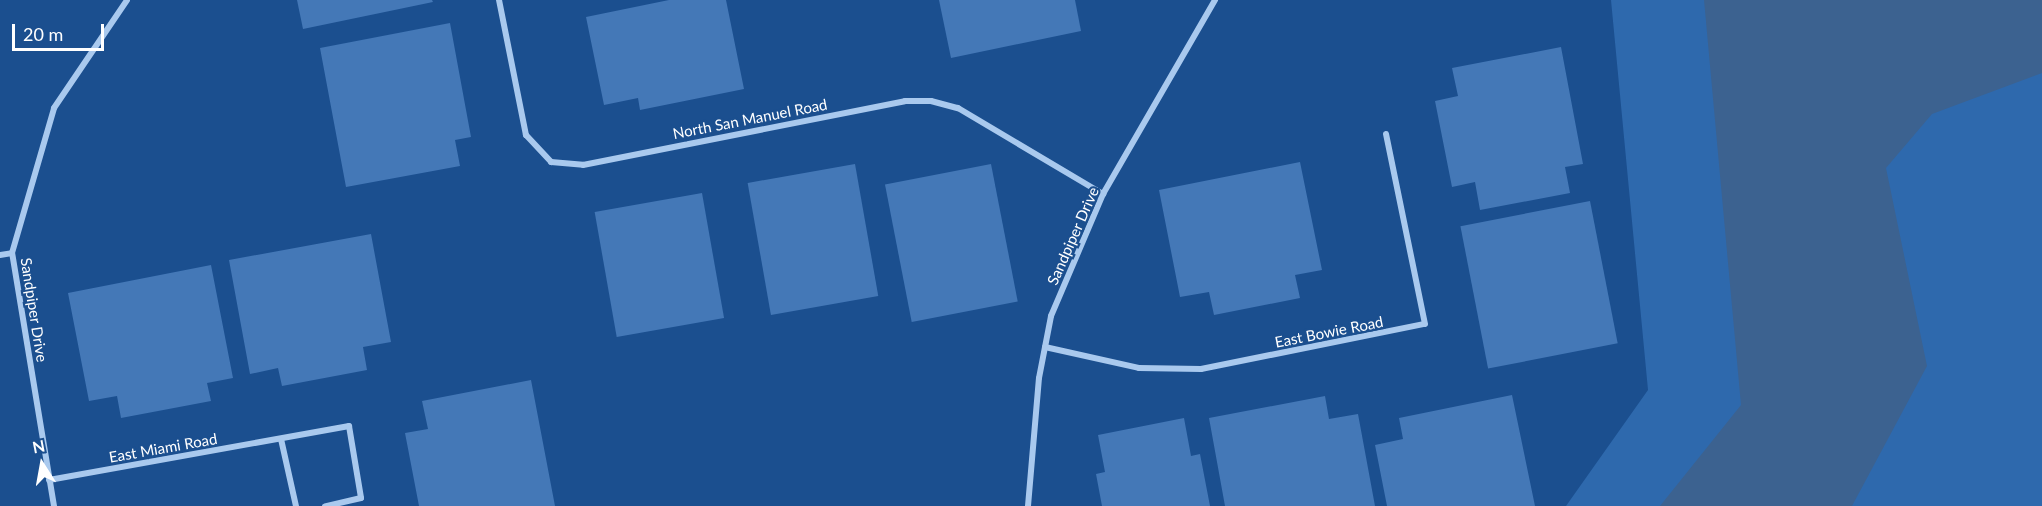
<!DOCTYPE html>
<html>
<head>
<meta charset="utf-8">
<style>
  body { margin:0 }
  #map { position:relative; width:2042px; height:506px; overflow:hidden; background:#1b4f8f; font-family:Lato,sans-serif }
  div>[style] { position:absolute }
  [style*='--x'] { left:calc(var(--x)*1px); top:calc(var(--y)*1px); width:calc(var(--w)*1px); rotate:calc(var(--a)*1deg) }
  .green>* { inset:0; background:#2e69ad }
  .water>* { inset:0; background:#3c6290 }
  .building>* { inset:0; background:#4478b7; transform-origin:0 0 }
  .minor>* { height:6px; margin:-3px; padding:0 3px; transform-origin:3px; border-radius:3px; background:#a9c9ee }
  span { translate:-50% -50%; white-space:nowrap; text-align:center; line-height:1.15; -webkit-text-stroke:4.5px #1b4f8f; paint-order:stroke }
  .street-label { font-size:15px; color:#fff }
  .north { position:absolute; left:12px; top:434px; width:60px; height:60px; -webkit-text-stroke:4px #1b4f8f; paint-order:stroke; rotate:349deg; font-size:16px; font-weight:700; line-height:24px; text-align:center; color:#fff }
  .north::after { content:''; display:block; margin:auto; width:21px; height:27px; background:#fff; clip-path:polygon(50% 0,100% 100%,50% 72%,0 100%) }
  .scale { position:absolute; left:12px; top:24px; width:92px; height:27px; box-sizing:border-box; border:3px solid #fff; border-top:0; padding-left:8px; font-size:18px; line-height:21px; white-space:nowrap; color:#fff; -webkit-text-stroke:4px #1b4f8f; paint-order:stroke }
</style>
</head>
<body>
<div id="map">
  <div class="green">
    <i style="clip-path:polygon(1611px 0,2042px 0,2042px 506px,1566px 506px,1648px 390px)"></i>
  </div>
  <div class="water">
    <i style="clip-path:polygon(1704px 0,2042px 0,2042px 73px,1932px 114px,1886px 168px,1927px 366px,1852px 506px,1660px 506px,1741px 405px)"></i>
  </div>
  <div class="building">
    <i style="clip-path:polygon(297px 0,432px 0,433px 2px,303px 29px)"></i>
    <i style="clip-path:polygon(669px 0,726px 0,744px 89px,640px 110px,638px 98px,604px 105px,586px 17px)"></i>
    <i style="clip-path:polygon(939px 0,1075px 0,1081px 31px,951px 58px)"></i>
    <i style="clip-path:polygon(450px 23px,471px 137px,455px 140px,460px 166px,346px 187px,320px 48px)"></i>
    <i style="clip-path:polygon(1561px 47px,1583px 164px,1565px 167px,1570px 193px,1480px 210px,1475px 182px,1452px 187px,1435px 101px,1458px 96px,1452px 68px)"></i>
    <i style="clip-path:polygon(1300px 162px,1322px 270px,1295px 275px,1300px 298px,1214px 315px,1209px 292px,1180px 297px,1159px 190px)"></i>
    <i style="left:855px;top:164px;width:134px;height:109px;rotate:80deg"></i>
    <i style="left:991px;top:164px;width:140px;height:108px;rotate:79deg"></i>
    <i style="left:702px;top:193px;width:127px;height:109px;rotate:80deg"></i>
    <i style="left:1590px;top:201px;width:145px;height:132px;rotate:79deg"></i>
    <i style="clip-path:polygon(371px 234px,391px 342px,363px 347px,367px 370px,282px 386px,278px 368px,250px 374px,229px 260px)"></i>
    <i style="clip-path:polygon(211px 265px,233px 378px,207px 383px,211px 401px,121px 418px,117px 396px,89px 401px,68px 293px)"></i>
    <i style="clip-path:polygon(531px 380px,555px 506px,419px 506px,405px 433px,428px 429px,422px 401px)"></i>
    <i style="clip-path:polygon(1512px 395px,1535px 506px,1387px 506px,1375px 445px,1403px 439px,1399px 418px)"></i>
    <i style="clip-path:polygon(1325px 396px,1329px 419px,1358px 414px,1375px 506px,1225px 506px,1209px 418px)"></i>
    <i style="clip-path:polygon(1184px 418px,1191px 456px,1200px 454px,1210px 506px,1102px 506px,1096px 474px,1105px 472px,1098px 435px)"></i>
  </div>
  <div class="minor">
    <i style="--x:499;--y:0;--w:138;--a:78.7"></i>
    <i style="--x:526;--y:135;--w:37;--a:47"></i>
    <i style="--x:551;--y:162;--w:32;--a:5"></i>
    <i style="--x:583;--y:165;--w:328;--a:-11.2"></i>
    <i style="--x:905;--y:101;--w:26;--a:0"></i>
    <i style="--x:931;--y:101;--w:28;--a:15"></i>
    <i style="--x:958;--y:108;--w:169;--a:30.7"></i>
    <i style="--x:0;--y:255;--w:12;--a:-9"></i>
    <i style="--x:1045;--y:347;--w:96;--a:12.6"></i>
    <i style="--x:1139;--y:368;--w:62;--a:0.9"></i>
    <i style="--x:1201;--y:369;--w:228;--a:-11.4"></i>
    <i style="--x:1425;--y:324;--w:194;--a:-101.6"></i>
    <i style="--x:281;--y:439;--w:69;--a:77.4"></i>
    <i style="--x:49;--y:480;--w:305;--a:-10.2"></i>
    <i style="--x:349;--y:426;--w:73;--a:80.5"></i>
    <i style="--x:361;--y:498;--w:37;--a:167"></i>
    <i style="--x:54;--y:506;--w:256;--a:-99.4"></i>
    <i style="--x:12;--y:253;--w:151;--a:-73.8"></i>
    <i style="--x:54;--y:108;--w:130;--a:-55.9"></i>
    <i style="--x:1028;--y:506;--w:128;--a:-85.1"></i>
    <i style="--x:1039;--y:378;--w:63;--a:-79"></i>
    <i style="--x:1051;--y:316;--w:133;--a:-66.9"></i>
    <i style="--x:1103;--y:194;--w:224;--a:-60"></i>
  </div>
  <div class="street-label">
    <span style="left:750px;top:119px;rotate:-11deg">North San Manuel Road</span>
    <span style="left:1073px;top:236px;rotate:-66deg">Sandpiper Drive</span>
    <span style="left:34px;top:310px;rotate:81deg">Sandpiper Drive</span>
    <span style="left:1329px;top:332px;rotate:-11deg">East Bowie Road</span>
    <span style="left:163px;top:448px;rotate:-10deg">East Miami Road</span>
  </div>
  <div class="north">N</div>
  <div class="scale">20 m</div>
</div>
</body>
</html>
